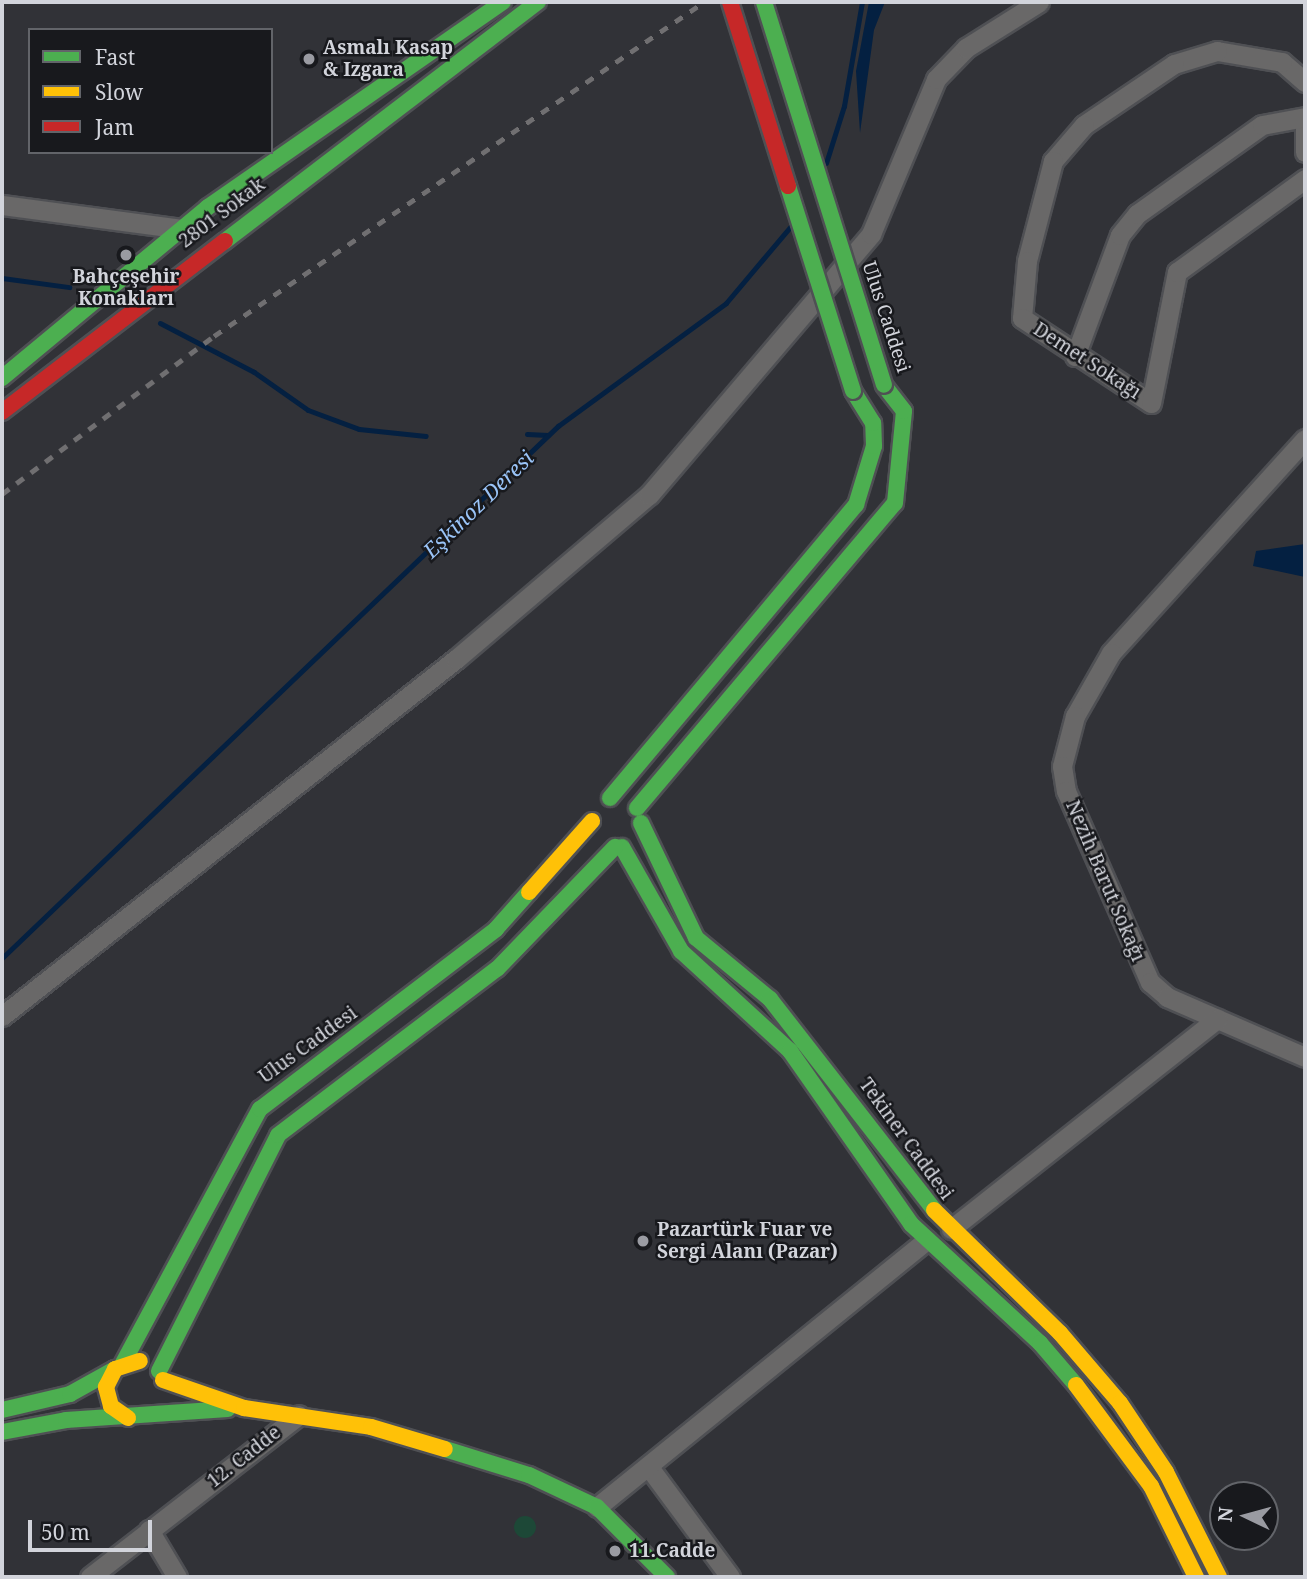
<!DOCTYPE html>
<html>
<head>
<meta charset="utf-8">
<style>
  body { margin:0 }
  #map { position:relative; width:1307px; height:1579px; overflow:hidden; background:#313237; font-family:"Noto Serif",serif }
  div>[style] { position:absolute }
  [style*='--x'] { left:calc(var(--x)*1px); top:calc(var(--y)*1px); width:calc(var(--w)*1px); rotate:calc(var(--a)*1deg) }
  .green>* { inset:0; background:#1d4837 }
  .round { border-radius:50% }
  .water>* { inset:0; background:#042041 }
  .stream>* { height:5px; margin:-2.5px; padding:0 2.5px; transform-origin:2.5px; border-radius:2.5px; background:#042041 }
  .roads { filter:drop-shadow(2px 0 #4f5054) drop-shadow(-2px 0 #4f5054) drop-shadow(0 2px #4f5054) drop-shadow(0 -2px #4f5054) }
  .street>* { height:19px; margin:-9.5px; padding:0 9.5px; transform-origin:9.5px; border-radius:9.5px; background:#696868 }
  .fast>* { height:16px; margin:-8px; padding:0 8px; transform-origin:8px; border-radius:8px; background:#4caf50 }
  .slow>* { height:16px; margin:-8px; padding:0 8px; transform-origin:8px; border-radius:8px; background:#ffc107 }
  .jam>* { height:16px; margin:-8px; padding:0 8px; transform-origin:8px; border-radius:8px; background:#c62828 }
  .rail>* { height:5px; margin-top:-2.5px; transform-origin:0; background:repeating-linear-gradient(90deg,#706f71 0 9px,transparent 0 18px) }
  .bridges { filter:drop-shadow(2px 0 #4f5054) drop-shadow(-2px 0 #4f5054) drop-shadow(0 2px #4f5054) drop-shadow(0 -2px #4f5054) }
  .fast-bridge>* { height:16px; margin:-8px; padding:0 8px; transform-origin:8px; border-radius:8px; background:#4caf50 }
  .jam-bridge>* { height:16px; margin:-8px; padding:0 8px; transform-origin:8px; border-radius:8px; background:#c62828 }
  .dots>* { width:19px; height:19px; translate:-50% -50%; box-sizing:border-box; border:4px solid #18191d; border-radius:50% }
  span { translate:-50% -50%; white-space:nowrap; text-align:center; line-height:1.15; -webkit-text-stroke:5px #18191d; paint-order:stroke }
  .poi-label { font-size:19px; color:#d2d4db; font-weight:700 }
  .left { translate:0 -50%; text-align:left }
  .street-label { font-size:19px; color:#d2d4db }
  .water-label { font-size:21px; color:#9ac4f8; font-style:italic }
  .frame { position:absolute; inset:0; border:4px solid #d2d4db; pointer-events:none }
  .legend { position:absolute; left:28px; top:28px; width:245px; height:126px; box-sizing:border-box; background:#18191d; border:2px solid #626469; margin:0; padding:9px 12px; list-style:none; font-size:21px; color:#d2d4db }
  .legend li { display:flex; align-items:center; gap:14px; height:35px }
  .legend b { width:35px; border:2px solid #626469 }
  .north { position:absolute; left:1209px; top:1481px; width:70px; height:70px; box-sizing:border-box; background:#18191d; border:2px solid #626469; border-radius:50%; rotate:275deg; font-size:19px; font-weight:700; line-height:28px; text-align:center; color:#d2d4db }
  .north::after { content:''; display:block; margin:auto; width:24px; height:32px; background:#9a9ba2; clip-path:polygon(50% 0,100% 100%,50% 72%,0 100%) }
  .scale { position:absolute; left:28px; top:1520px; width:124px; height:32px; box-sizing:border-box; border:4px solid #d2d4db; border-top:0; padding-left:9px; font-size:21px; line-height:24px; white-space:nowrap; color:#d2d4db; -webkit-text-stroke:5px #18191d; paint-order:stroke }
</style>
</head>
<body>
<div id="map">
  <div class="green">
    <i class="round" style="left:514px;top:1516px;width:22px;height:22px"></i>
  </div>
  <div class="water">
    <i style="clip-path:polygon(869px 2px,885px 2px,874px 30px,860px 133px,856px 71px)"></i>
    <i style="clip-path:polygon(1305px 544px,1305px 577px,1253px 566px,1256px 551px)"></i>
  </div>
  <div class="stream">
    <i style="--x:826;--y:163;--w:60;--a:-72.5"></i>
    <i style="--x:844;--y:106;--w:106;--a:-80.2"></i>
    <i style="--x:2;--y:278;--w:68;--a:7.7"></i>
    <i style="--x:160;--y:323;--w:106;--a:27.5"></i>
    <i style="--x:254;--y:372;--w:66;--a:35.1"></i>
    <i style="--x:308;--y:410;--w:54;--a:20.4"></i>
    <i style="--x:359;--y:429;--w:67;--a:6"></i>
    <i style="--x:527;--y:434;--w:21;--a:3"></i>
    <i style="--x:2;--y:958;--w:770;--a:-43.74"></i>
    <i style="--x:558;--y:426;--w:208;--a:-36.2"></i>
    <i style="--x:726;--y:303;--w:99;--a:-49.9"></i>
  </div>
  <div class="roads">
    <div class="street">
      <i style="--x:1305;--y:82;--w:30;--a:-139"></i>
      <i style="--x:1282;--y:62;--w:66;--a:-170.4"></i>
      <i style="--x:1217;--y:51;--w:45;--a:163.2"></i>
      <i style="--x:1174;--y:64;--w:109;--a:145.9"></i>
      <i style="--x:1084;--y:125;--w:48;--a:130.7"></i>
      <i style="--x:1053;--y:161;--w:103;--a:104.6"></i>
      <i style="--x:1027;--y:261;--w:57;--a:95"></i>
      <i style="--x:1022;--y:318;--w:154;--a:33.4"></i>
      <i style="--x:1151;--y:403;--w:134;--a:-78.8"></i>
      <i style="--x:1177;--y:272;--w:158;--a:-36"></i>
      <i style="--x:1305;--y:124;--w:28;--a:90"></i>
      <i style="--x:2;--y:205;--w:181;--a:7.6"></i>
      <i style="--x:1075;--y:356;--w:129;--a:-69.6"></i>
      <i style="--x:1120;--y:235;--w:27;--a:-51"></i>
      <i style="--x:1137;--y:214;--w:153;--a:-35.5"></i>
      <i style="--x:1262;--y:125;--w:44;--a:-10.5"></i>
      <i style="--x:1305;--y:439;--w:289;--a:132.2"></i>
      <i style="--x:1111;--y:653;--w:73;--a:119.7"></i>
      <i style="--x:1075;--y:716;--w:52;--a:104.6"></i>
      <i style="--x:1062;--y:766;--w:25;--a:81"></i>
      <i style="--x:1066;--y:791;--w:209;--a:66.3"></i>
      <i style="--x:1150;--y:982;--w:23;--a:41"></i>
      <i style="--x:1167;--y:997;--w:150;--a:23.5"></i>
      <i style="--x:2;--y:1016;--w:578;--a:-38.18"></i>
      <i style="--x:456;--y:659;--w:253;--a:-40.4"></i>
      <i style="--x:649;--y:495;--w:343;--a:-49.6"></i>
      <i style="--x:871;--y:234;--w:168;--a:-67.2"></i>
      <i style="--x:936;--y:79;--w:43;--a:-45.9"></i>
      <i style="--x:966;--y:48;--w:86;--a:-32.2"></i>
      <i style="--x:951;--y:1229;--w:339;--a:-38.3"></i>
      <i style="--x:648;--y:1466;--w:138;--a:53.5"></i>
      <i style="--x:597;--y:1507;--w:424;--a:-39"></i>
      <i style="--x:149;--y:1530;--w:55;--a:59.2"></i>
      <i style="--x:90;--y:1577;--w:264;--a:-37.8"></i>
    </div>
    <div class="fast">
      <i style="--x:225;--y:241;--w:394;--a:-37.4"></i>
      <i style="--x:2;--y:378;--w:268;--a:-39.7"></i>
      <i style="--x:208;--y:207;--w:359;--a:-34.8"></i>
      <i style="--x:610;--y:798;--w:383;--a:-50"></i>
      <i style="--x:856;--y:505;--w:62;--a:-73"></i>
      <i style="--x:874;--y:446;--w:23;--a:-92"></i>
      <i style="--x:873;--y:423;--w:38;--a:-122"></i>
      <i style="--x:637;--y:808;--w:399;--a:-49.8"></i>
      <i style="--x:895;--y:503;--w:92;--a:-84.4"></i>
      <i style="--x:904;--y:411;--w:33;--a:-128"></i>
      <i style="--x:641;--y:823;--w:127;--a:64.4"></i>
      <i style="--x:696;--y:938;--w:96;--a:39.5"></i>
      <i style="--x:770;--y:999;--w:267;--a:52.1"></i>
      <i style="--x:622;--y:847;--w:120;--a:60.4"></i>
      <i style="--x:681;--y:951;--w:148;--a:42.5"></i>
      <i style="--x:790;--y:1051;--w:211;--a:55"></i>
      <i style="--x:911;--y:1224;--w:176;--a:42.7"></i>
      <i style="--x:1040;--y:1343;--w:55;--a:49.4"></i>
      <i style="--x:123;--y:1363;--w:289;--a:-61.7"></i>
      <i style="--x:260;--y:1109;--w:297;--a:-37.3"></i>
      <i style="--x:496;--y:929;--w:50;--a:-48.3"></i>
      <i style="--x:159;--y:1371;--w:264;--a:-63.2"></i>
      <i style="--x:278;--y:1135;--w:275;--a:-37.2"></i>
      <i style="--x:497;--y:969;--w:170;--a:-46"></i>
      <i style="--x:2;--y:1410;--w:70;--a:-13.2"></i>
      <i style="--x:70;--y:1394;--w:51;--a:-29.1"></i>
      <i style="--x:2;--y:1432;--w:65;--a:-10.6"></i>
      <i style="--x:66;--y:1420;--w:162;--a:-3.9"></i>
      <i style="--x:445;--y:1449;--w:88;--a:17.2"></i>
      <i style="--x:529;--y:1475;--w:75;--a:25.2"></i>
      <i style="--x:597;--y:1507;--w:99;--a:45"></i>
    </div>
    <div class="slow">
      <i style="--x:529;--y:892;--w:95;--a:-48.4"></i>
      <i style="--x:934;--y:1210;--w:176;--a:44.3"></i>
      <i style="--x:1060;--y:1333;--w:92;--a:49.4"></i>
      <i style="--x:1120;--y:1403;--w:83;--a:56.3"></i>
      <i style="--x:1166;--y:1472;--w:118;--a:63.2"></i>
      <i style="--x:163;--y:1380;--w:86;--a:19.1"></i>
      <i style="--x:244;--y:1408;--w:128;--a:8.5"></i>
      <i style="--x:371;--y:1427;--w:77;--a:16.6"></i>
      <i style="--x:1076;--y:1385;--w:126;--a:53.4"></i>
      <i style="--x:1151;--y:1486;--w:102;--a:63.7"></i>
      <i style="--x:128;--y:1418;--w:21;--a:-145"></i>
      <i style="--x:111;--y:1406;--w:20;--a:-105"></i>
      <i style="--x:106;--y:1387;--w:20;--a:-63"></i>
      <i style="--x:115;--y:1369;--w:26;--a:-18"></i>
    </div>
    <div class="jam">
      <i style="--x:2;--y:412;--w:281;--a:-37.5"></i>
    </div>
  </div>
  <div class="rail">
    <i style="--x:2;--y:494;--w:264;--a:-36.7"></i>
    <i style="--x:214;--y:336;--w:593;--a:-34.28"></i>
  </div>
  <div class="bridges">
    <div class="fast-bridge">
      <i style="--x:764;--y:2;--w:401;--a:72.6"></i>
      <i style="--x:788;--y:186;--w:215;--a:72.4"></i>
    </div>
    <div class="jam-bridge">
      <i style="--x:730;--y:2;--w:193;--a:72.5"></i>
    </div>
  </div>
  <div class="dots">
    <i style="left:309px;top:59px;background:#9a9ba2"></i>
    <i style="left:126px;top:255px;background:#9a9ba2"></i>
    <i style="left:643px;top:1241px;background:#9a9ba2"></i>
    <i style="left:615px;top:1551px;background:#9a9ba2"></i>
  </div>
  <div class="poi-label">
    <span class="left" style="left:323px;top:59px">Asmalı Kasap<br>&amp; Izgara</span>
    <span style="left:126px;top:288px">Bahçeşehir<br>Konakları</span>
    <span class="left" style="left:657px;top:1241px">Pazartürk Fuar ve<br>Sergi Alanı (Pazar)</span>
    <span class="left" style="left:629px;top:1551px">11.Cadde</span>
  </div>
  <div class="street-label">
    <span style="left:222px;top:213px;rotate:-37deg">2801 Sokak</span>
    <span style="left:886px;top:317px;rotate:72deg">Ulus Caddesi</span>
    <span style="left:1087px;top:361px;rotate:33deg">Demet Sokağı</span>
    <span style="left:1105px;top:881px;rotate:67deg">Nezih Barut Sokağı</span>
    <span style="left:308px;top:1045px;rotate:-36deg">Ulus Caddesi</span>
    <span style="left:906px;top:1139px;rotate:54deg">Tekiner Caddesi</span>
    <span style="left:244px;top:1457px;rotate:-38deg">12. Cadde</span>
  </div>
  <div class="water-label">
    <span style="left:478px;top:504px;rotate:-44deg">Eşkinoz Deresi</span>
  </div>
  <div class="frame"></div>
  <ul class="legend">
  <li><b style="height:9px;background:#4caf50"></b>Fast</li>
  <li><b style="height:9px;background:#ffc107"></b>Slow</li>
  <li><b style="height:9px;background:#c62828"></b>Jam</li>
  </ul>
  <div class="north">N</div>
  <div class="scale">50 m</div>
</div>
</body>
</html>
